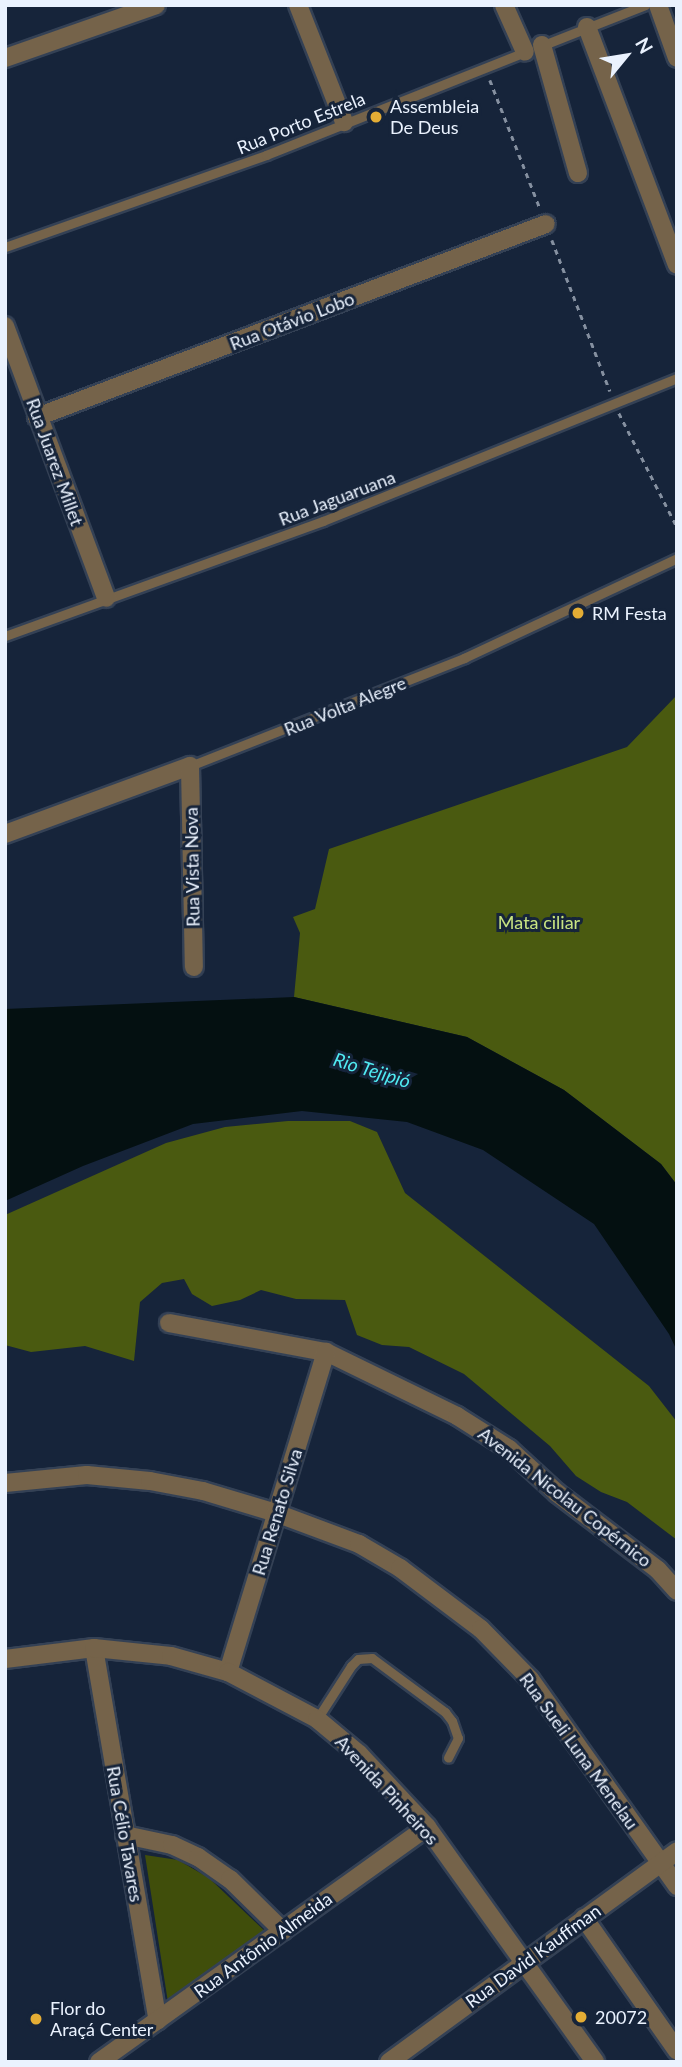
<!DOCTYPE html>
<html>
<head>
<meta charset="utf-8">
<style>
  body { margin:0 }
  #map { position:relative; width:682px; height:2067px; overflow:hidden; background:#16243a; font-family:Lato,sans-serif }
  div>[style] { position:absolute }
  [style*='--x'] { left:calc(var(--x)*1px); top:calc(var(--y)*1px); width:calc(var(--w)*1px); rotate:calc(var(--a)*1deg) }
  .green>* { inset:0; background:#404e0b }
  .forest>* { inset:0; background:#4a5a10 }
  .water>* { inset:0; background:#041011 }
  .path>* { height:2.5px; margin-top:-1.25px; transform-origin:0; background:repeating-linear-gradient(90deg,#8590a0 0 5px,transparent 0 10px) }
  .roads { filter:drop-shadow(2px 0 #344155) drop-shadow(-2px 0 #344155) drop-shadow(0 2px #344155) drop-shadow(0 -2px #344155) }
  .service>* { height:9px; margin:-4.5px; padding:0 4.5px; transform-origin:4.5px; border-radius:4.5px; background:#75634a }
  .minor>* { height:18px; margin:-9px; padding:0 9px; transform-origin:9px; border-radius:9px; background:#75634a }
  .tertiary>* { height:18px; margin:-9px; padding:0 9px; transform-origin:9px; border-radius:9px; background:#75634a }
  .dots>* { width:19px; height:19px; translate:-50% -50%; box-sizing:border-box; border:4px solid #16243a; border-radius:50% }
  span { translate:-50% -50%; white-space:nowrap; text-align:center; line-height:1.15; -webkit-text-stroke:6px #16243a; paint-order:stroke }
  .poi-label { font-size:18px; color:#eaf2fe }
  .left { translate:0 -50%; text-align:left }
  .street-label { font-size:18px; color:#eaf2fe }
  .park-label { font-size:18px; color:#c9e482 }
  .water-label { font-size:19px; color:#50eaf2; font-style:italic }
  .frame { position:absolute; inset:0; border:7px solid #eaf2fe; pointer-events:none }
  .north { position:absolute; left:591px; top:21px; width:70px; height:70px; -webkit-text-stroke:5px #16243a; paint-order:stroke; rotate:60deg; font-size:19px; font-weight:700; line-height:28px; text-align:center; color:#eaf2fe }
  .north::after { content:''; display:block; margin:auto; width:24px; height:32px; background:#eaf2fe; clip-path:polygon(50% 0,100% 100%,50% 72%,0 100%) }
</style>
</head>
<body>
<div id="map">
  <div class="green">
    <i style="clip-path:polygon(145px 1855px,178px 1860px,209px 1878px,271px 1937px,169px 2009px)"></i>
  </div>
  <div class="forest">
    <i style="clip-path:polygon(677px 695px,677px 1185px,661px 1164px,564px 1090px,467px 1037px,294px 997px,300px 933px,293px 917px,315px 909px,329px 849px,627px 747px)"></i>
    <i style="clip-path:polygon(288px 1121px,350px 1121px,377px 1132px,405px 1193px,649px 1386px,677px 1422px,677px 1540px,627px 1502px,601px 1492px,576px 1476px,550px 1446px,464px 1374px,409px 1347px,382px 1345px,357px 1335px,345px 1300px,296px 1299px,261px 1290px,240px 1300px,212px 1306px,192px 1294px,184px 1279px,162px 1283px,140px 1302px,134px 1361px,85px 1346px,31px 1352px,5px 1345px,5px 1215px,166px 1143px,225px 1127px)"></i>
  </div>
  <div class="water">
    <i style="clip-path:polygon(294px 997px,467px 1037px,564px 1090px,661px 1164px,677px 1185px,677px 1351px,669px 1334px,594px 1224px,483px 1150px,407px 1122px,302px 1111px,193px 1124px,83px 1166px,5px 1201px,5px 1009px)"></i>
  </div>
  <div class="path">
    <i style="--x:490;--y:80;--w:137;--a:68.7"></i>
    <i style="--x:552;--y:240;--w:162;--a:69"></i>
    <i style="--x:619;--y:413;--w:128;--a:63"></i>
  </div>
  <div class="roads">
    <div class="service">
      <i style="--x:541;--y:46;--w:112;--a:-21.5"></i>
      <i style="--x:5;--y:247;--w:277;--a:-19.4"></i>
      <i style="--x:266;--y:155;--w:282;--a:-21.7"></i>
      <i style="--x:5;--y:636;--w:338;--a:-19.9"></i>
      <i style="--x:323;--y:521;--w:382;--a:-22"></i>
      <i style="--x:190;--y:766;--w:295;--a:-21.5"></i>
      <i style="--x:464;--y:658;--w:235;--a:-25.1"></i>
      <i style="--x:317;--y:1719;--w:63;--a:-57.3"></i>
      <i style="--x:351;--y:1666;--w:10;--a:-45"></i>
      <i style="--x:358;--y:1659;--w:14;--a:-4"></i>
      <i style="--x:372;--y:1658;--w:91;--a:36.5"></i>
      <i style="--x:445;--y:1712;--w:11;--a:52"></i>
      <i style="--x:452;--y:1721;--w:18;--a:71"></i>
      <i style="--x:458;--y:1738;--w:22;--a:117"></i>
    </div>
    <div class="minor">
      <i style="--x:298;--y:5;--w:126;--a:68.5"></i>
      <i style="--x:504;--y:5;--w:51;--a:65.9"></i>
      <i style="--x:658;--y:5;--w:56;--a:70.3"></i>
      <i style="--x:587;--y:27;--w:254;--a:69.3"></i>
      <i style="--x:542;--y:45;--w:133;--a:74.3"></i>
      <i style="--x:5;--y:58;--w:160;--a:-19.3"></i>
      <i style="--x:5;--y:326;--w:290;--a:69.6"></i>
      <i style="--x:37;--y:417;--w:544;--a:-20.77"></i>
      <i style="--x:5;--y:834;--w:197;--a:-20.2"></i>
      <i style="--x:190;--y:766;--w:201;--a:88.9"></i>
      <i style="--x:169;--y:1323;--w:160;--a:10.5"></i>
      <i style="--x:326;--y:1352;--w:146;--a:26"></i>
      <i style="--x:457;--y:1416;--w:62;--a:32.4"></i>
      <i style="--x:509;--y:1449;--w:65;--a:42.5"></i>
      <i style="--x:557;--y:1493;--w:127;--a:37.3"></i>
      <i style="--x:658;--y:1570;--w:28;--a:48"></i>
      <i style="--x:5;--y:1483;--w:82;--a:-5.6"></i>
      <i style="--x:87;--y:1475;--w:63;--a:5.4"></i>
      <i style="--x:150;--y:1481;--w:54;--a:10.7"></i>
      <i style="--x:203;--y:1491;--w:76;--a:16.8"></i>
      <i style="--x:276;--y:1513;--w:89;--a:20.5"></i>
      <i style="--x:359;--y:1544;--w:48;--a:30.3"></i>
      <i style="--x:400;--y:1568;--w:101;--a:37"></i>
      <i style="--x:481;--y:1629;--w:70;--a:45.6"></i>
      <i style="--x:530;--y:1679;--w:254;--a:54.6"></i>
      <i style="--x:94;--y:1648;--w:378;--a:80.3"></i>
      <i style="--x:228;--y:1672;--w:335;--a:-73"></i>
      <i style="--x:125;--y:1835;--w:48;--a:12"></i>
      <i style="--x:172;--y:1845;--w:29;--a:25"></i>
      <i style="--x:198;--y:1857;--w:39;--a:35"></i>
      <i style="--x:230;--y:1879;--w:74;--a:44.5"></i>
      <i style="--x:584;--y:1918;--w:162;--a:55"></i>
      <i style="--x:99;--y:2062;--w:403;--a:-35.6"></i>
      <i style="--x:389;--y:2062;--w:357;--a:-36.2"></i>
    </div>
    <div class="tertiary">
      <i style="--x:5;--y:1659;--w:90;--a:-7"></i>
      <i style="--x:94;--y:1648;--w:77;--a:5.9"></i>
      <i style="--x:171;--y:1656;--w:59;--a:15.7"></i>
      <i style="--x:228;--y:1672;--w:101;--a:27.8"></i>
      <i style="--x:317;--y:1719;--w:55;--a:39.8"></i>
      <i style="--x:359;--y:1754;--w:100;--a:47"></i>
      <i style="--x:427;--y:1827;--w:289;--a:54.4"></i>
    </div>
  </div>
  <div class="dots">
    <i style="left:376px;top:117px;background:#e4ad35"></i>
    <i style="left:578px;top:613px;background:#e4ad35"></i>
    <i style="left:581px;top:2017px;background:#e4ad35"></i>
    <i style="left:36px;top:2019px;background:#e4ad35"></i>
  </div>
  <div class="poi-label">
    <span class="left" style="left:390px;top:117px">Assembleia<br>De Deus</span>
    <span class="left" style="left:592px;top:613px">RM Festa</span>
    <span class="left" style="left:50px;top:2019px">Flor do<br>Araçá Center</span>
    <span class="left" style="left:595px;top:2017px">20072</span>
  </div>
  <div class="street-label">
    <span style="left:301px;top:123px;rotate:-22deg">Rua Porto Estrela</span>
    <span style="left:292px;top:321px;rotate:-21deg">Rua Otávio Lobo</span>
    <span style="left:55px;top:462px;rotate:70deg">Rua Juarez Millet</span>
    <span style="left:337px;top:498px;rotate:-21deg">Rua Jaguaruana</span>
    <span style="left:345px;top:706px;rotate:-22deg">Rua Volta Alegre</span>
    <span style="left:192px;top:867px;rotate:-91deg">Rua Vista Nova</span>
    <span style="left:565px;top:1497px;rotate:38deg">Avenida Nicolau Copérnico</span>
    <span style="left:277px;top:1512px;rotate:-73deg">Rua Renato Silva</span>
    <span style="left:579px;top:1751px;rotate:54deg">Rua Sueli Luna Menelau</span>
    <span style="left:387px;top:1790px;rotate:47deg">Avenida Pinheiros</span>
    <span style="left:125px;top:1834px;rotate:80deg">Rua Célio Tavares</span>
    <span style="left:263px;top:1945px;rotate:-36deg">Rua Antônio Almeida</span>
    <span style="left:533px;top:1956px;rotate:-36deg">Rua David Kauffman</span>
  </div>
  <div class="park-label">
    <span style="left:539px;top:922px">Mata ciliar</span>
  </div>
  <div class="water-label">
    <span style="left:372px;top:1070px;rotate:17deg">Rio Tejipió</span>
  </div>
  <div class="frame"></div>
  <div class="north">N</div>
</div>
</body>
</html>
